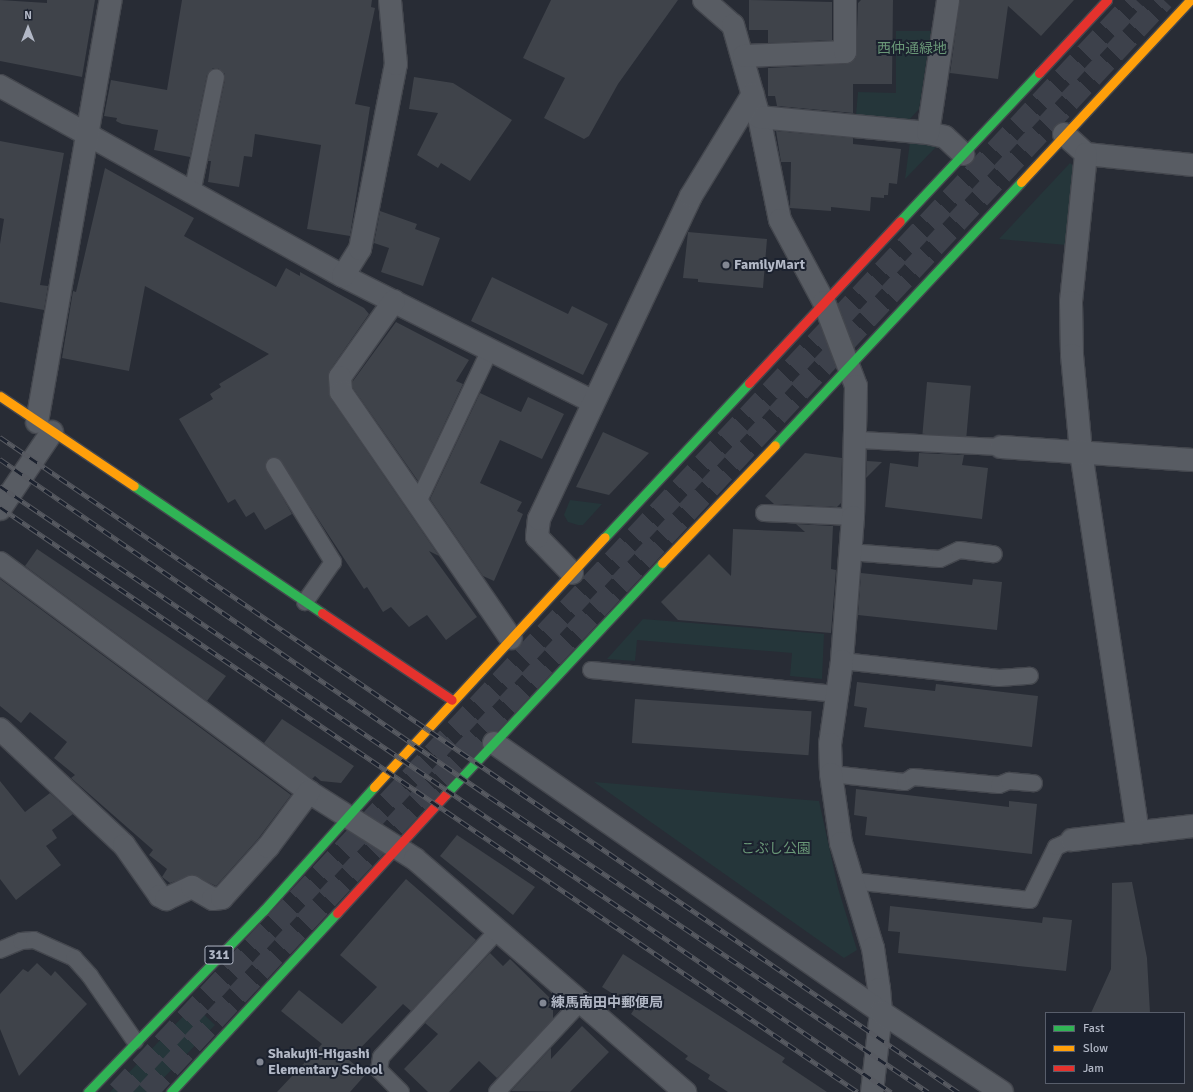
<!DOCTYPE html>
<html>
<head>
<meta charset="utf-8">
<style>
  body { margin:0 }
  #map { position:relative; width:1193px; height:1092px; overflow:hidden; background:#282c35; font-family:Signika,"Noto Sans JP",sans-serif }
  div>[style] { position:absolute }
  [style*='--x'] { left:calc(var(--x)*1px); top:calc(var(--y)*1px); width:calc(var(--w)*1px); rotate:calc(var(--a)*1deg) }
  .green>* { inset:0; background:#25363a }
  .building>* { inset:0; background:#3f434a; transform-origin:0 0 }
  .primary-tunnel>* { height:22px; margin-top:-11px; transform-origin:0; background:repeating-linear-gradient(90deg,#3d414b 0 22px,transparent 0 33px) }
  .roads { filter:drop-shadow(1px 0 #44474e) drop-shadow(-1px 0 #44474e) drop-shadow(0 1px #44474e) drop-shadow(0 -1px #44474e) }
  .lane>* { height:16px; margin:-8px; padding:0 8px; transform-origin:8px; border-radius:8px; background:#585c63 }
  .street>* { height:22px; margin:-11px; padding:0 11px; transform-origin:11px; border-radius:11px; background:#585c63 }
  .fast>* { height:9px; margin:-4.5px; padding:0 4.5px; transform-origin:4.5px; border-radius:4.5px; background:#30b455 }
  .slow>* { height:9px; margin:-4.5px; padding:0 4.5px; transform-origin:4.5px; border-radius:4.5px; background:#ff9f0a }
  .jam>* { height:9px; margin:-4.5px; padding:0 4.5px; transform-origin:4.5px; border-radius:4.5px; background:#e5322d }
  .rail>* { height:4.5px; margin-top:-2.25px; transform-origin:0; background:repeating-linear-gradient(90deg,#1c222f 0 9px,#575a61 0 18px); box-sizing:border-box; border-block:1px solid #575a61 }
  .dots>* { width:11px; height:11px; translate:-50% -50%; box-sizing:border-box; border:2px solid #1c222f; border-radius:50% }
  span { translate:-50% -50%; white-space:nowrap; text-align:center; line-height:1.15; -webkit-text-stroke:4px #1c222f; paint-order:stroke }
  .shield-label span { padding:1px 3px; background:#1c222f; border:1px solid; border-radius:3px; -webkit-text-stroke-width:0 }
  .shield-label { font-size:13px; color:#b2b8c6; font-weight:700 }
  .park-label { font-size:14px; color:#699777 }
  .poi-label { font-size:14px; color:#b2b8c6; font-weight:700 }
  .left { translate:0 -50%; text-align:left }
  .legend { position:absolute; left:1045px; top:1012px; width:140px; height:72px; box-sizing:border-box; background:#1c222f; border:1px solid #585e6b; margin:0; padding:5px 7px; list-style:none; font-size:12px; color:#b2b8c6 }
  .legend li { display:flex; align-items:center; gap:8px; height:20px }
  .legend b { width:20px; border:1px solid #585e6b }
  .north { position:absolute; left:8px; top:8px; width:40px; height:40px; -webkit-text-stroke:3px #1c222f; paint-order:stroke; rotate:0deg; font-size:11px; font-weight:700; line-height:16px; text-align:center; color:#b2b8c6 }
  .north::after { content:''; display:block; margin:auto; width:14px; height:18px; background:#b2b8c6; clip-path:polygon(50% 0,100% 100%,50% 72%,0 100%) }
</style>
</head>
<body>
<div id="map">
  <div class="green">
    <i style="clip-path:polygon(896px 31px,931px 31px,919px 109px,909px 120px,856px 115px,858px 92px,896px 93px)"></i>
    <i style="clip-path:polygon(910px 142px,937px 146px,905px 179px)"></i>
    <i style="clip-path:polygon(1070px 163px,1075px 167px,1066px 245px,999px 239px)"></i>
    <i style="clip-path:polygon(570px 500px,602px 504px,583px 525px,578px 525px,568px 522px,564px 515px)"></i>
    <i style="clip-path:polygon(643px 619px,824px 634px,822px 679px,790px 676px,792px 653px,637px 640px,635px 661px,607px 659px)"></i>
    <i style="clip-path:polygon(594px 782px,819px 801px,838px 888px,857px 950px,844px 958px)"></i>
    <i style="clip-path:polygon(194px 1005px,215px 1025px,150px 1092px,110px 1092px)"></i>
  </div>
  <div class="building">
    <i style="clip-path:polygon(0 0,47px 3px,47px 0,95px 0,82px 77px,0 61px)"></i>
    <i style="clip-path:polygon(182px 0,372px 0,371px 7px,375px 8px,355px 104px,370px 107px,350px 236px,307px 229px,321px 145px,255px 134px,252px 157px,244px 156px,239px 187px,208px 182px,211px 161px,208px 161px,225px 79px,225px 74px,218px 68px,213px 68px,207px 75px,190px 157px,154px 150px,158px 130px,122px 124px,116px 121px,117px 118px,104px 116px,111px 80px,167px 90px)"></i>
    <i style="clip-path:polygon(551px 0,678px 0,618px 84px,589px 136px,584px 139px,544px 118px,565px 78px,523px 58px)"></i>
    <i style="clip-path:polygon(749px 0,832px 2px,832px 40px,768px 43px,768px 30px,749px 30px)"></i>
    <i style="clip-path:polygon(861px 0,893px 0,892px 84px,853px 84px,853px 113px,777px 106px,775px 96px,768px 96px,768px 68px,845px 64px,856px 58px,858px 3px)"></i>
    <i style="clip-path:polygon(960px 0,1074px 0,1041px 36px,1008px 6px,998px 79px,950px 73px)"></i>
    <i style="clip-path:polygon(414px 77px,453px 83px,512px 120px,470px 181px,441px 163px,438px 168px,417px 155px,438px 113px,409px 109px)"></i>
    <i style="clip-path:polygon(776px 131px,853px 138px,853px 144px,901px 149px,897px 184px,889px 183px,888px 195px,884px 195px,884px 198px,871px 197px,870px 211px,831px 207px,831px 211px,790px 208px,791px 162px,781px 162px)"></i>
    <i style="clip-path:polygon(0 141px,64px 153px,40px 285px,48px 286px,44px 310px,0 302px,0 244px,4px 219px,0 218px)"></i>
    <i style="clip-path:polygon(105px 168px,194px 218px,184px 236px,276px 287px,286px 268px,300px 276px,300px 272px,364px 308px,369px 314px,330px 370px,331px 399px,439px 556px,429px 551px,477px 617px,446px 640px,427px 615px,409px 627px,391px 607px,383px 612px,367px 587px,364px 589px,278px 458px,269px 458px,265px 467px,292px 514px,265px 530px,254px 512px,246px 517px,235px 499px,228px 503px,179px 419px,213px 399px,210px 394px,221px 387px,219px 384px,269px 354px,145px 286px,129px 371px,62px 358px,73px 291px,76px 292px)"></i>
    <i style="clip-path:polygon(380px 211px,417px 224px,415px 229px,440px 238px,423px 286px,381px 272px,389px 248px,374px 243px)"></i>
    <i style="clip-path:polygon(688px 232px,767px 239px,763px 288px,698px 282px,698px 279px,683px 278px)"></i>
    <i style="clip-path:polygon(492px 277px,568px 314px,572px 306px,608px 324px,583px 375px,471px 321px)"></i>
    <i style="clip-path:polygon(396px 322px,469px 360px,456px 381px,463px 384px,418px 481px,353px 388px,353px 381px)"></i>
    <i style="left:927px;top:382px;width:44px;height:52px;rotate:5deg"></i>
    <i style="clip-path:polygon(480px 393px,521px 412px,528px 397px,564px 414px,542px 459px,500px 440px,480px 483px,522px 502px,517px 511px,523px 514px,494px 581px,483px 576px,430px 499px)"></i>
    <i style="clip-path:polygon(603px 432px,649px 453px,609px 495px,576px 487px)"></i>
    <i style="clip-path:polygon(805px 453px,842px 458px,841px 503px,837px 507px,774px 504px,765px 496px)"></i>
    <i style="clip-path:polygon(919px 453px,964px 455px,962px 465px,988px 468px,982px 519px,885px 507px,890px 463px,918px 467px)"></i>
    <i style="clip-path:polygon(867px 461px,882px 462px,866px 478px)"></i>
    <i style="clip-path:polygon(796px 524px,833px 526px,831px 569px,836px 570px,831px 633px,678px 620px,661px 602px,709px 554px,731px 576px,733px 529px,805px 532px)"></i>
    <i style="clip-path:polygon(37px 549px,226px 676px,207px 701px,25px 566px)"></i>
    <i style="clip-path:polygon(861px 573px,972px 585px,973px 579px,1002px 582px,997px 630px,858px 615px)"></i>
    <i style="clip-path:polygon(0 579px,291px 795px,258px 839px,216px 886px,193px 875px,170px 883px,162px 877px,167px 869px,149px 855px,153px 850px,71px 778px,75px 775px,54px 758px,67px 742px,30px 712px,21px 723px,0 706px)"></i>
    <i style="clip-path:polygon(857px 682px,935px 691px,936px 684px,1038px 696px,1032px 747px,864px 727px,867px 708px,854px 706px)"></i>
    <i style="left:635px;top:699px;width:177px;height:44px;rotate:4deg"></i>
    <i style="clip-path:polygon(282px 719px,354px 766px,341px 783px,321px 781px,315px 776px,312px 779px,264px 743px)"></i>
    <i style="clip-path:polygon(0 781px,25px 812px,50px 793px,73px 814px,52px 830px,57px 838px,46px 846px,61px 865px,16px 900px,0 879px)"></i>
    <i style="clip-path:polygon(856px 789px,1009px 807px,1009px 801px,1037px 804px,1032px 854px,865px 835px,867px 817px,854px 815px)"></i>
    <i style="clip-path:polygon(457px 835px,535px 887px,513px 915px,440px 856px)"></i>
    <i style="clip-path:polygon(406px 879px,476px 940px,411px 1011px,403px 1004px,349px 1060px,366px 1074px,350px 1092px,277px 1092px,322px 1044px,281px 1011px,299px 990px,342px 1024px,377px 987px,340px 955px)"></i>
    <i style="clip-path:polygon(1132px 882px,1147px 958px,1150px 1013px,1091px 1013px,1111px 969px,1112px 883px)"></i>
    <i style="clip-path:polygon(890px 906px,1042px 923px,1043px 917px,1072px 920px,1066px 971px,898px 953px,900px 932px,888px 931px)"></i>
    <i style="clip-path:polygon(490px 953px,503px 966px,510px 959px,553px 1001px,553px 1019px,497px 1078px,479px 1061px,449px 1092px,428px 1092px,404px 1069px,438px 1034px,425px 1023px)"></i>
    <i style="clip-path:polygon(623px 954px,785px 1058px,782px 1062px,827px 1092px,728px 1092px,708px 1079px,710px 1075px,685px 1059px,688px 1056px,631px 1014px,635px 1008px,602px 987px)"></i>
    <i style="clip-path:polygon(37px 963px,51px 976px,55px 971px,87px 1004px,19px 1076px,0 1029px,0 994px,23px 969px,28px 972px)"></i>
    <i style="clip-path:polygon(582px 1026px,609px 1052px,570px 1092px,511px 1091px,551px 1048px,551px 1059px)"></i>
  </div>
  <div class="primary-tunnel">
    <i style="--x:118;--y:1092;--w:1493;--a:-47.01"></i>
    <i style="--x:147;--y:1092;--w:1492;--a:-47.06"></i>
  </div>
  <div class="roads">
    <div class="lane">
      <i style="--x:192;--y:193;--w:118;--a:-78.3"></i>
      <i style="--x:857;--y:440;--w:144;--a:2.8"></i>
      <i style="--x:274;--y:466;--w:113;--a:58.4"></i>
      <i style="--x:333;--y:562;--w:49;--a:125"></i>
      <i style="--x:418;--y:502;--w:168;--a:-64.7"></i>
      <i style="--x:764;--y:513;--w:89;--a:2.6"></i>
      <i style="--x:849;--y:552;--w:91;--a:4.4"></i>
      <i style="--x:940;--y:559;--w:21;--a:-25"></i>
      <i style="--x:959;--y:550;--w:35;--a:7"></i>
      <i style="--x:842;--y:661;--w:158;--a:6.2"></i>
      <i style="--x:999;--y:678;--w:31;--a:-4"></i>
      <i style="--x:591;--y:670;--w:245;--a:5.6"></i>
      <i style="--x:831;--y:774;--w:74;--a:6.2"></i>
      <i style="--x:905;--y:782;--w:9;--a:-32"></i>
      <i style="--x:913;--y:777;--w:86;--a:5.3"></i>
      <i style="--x:999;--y:785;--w:11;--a:-22"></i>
      <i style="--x:1009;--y:781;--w:25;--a:5"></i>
      <i style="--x:852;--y:881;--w:179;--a:6.1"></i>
      <i style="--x:1030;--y:900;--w:59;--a:-63.9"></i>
      <i style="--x:1056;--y:847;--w:17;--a:-24"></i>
      <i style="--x:0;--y:950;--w:23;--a:-23"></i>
      <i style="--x:21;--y:941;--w:13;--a:-4"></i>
      <i style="--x:34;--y:940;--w:44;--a:24.2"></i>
      <i style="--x:74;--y:958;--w:24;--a:48"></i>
      <i style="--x:90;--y:976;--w:79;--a:55.3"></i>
      <i style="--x:401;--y:1092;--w:31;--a:-135"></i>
      <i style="--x:379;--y:1070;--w:13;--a:-81"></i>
      <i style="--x:381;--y:1057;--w:173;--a:-47.3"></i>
      <i style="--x:497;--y:1092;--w:123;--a:-47"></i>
    </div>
    <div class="street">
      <i style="--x:704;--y:0;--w:38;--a:41"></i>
      <i style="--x:733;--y:25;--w:96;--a:74.2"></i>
      <i style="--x:759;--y:117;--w:105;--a:78.5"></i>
      <i style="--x:780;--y:220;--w:93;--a:61.8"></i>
      <i style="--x:824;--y:302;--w:90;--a:69.1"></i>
      <i style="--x:856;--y:386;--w:131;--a:91.3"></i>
      <i style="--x:853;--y:517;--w:144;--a:94.4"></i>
      <i style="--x:842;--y:661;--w:84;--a:98.2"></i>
      <i style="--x:830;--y:744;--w:30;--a:88"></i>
      <i style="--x:831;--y:774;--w:70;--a:81.8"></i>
      <i style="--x:841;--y:843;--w:110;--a:73.1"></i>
      <i style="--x:873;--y:948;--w:41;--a:81.7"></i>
      <i style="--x:879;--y:989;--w:23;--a:85"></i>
      <i style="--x:881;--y:1012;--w:81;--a:96.4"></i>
      <i style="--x:744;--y:56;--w:101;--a:-2.3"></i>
      <i style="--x:845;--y:52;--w:52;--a:-90"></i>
      <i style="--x:0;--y:86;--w:392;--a:29"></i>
      <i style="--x:343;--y:276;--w:279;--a:26.7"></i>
      <i style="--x:759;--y:117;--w:170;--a:5.4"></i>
      <i style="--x:928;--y:133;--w:17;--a:13"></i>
      <i style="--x:945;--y:137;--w:25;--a:43"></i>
      <i style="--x:928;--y:133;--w:134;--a:-81.4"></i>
      <i style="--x:1064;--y:134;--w:30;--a:42"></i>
      <i style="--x:1086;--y:154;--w:108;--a:5.9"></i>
      <i style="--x:1086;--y:154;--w:149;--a:95.8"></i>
      <i style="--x:1071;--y:302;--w:53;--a:88.9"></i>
      <i style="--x:1072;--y:355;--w:97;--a:84.7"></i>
      <i style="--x:1081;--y:452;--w:385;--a:81.5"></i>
      <i style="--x:343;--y:276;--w:32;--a:-58"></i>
      <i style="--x:360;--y:249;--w:188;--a:-79"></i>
      <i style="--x:396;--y:64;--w:64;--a:-95.4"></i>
      <i style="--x:394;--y:301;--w:93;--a:125.4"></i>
      <i style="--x:340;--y:377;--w:15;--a:86"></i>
      <i style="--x:341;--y:392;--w:299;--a:55.4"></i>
      <i style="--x:37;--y:422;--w:428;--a:-80.1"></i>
      <i style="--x:1001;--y:447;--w:192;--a:3.9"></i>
      <i style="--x:0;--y:509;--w:93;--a:-56"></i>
      <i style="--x:0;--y:563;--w:385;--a:36.5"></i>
      <i style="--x:309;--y:792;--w:125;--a:32.3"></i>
      <i style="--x:415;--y:859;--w:357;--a:40.8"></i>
      <i style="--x:572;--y:573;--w:50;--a:-134.2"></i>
      <i style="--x:537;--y:537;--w:18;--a:-84"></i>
      <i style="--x:539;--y:519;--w:357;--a:-64.8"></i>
      <i style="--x:691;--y:196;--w:119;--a:-58.7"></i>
      <i style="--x:0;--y:729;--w:170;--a:43.1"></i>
      <i style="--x:124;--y:845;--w:62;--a:54.8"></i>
      <i style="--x:160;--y:896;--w:7;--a:27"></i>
      <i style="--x:166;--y:899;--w:29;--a:-25"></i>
      <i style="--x:192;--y:887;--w:24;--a:30"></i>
      <i style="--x:213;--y:899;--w:9;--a:-6"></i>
      <i style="--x:222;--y:898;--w:69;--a:-48"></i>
      <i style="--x:268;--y:847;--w:69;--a:-53.3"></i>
      <i style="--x:494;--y:743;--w:471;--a:34.8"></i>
      <i style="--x:881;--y:1012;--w:145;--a:33.5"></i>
      <i style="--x:1072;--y:840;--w:122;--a:-6.6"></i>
    </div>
    <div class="fast">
      <i style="--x:900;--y:221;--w:203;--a:-46.8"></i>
      <i style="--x:775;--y:445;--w:360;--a:-46.9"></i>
      <i style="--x:134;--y:486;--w:227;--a:34"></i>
      <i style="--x:605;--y:537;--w:211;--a:-46.9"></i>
      <i style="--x:446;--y:794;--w:316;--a:-46.9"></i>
      <i style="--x:88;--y:1092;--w:253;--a:-46"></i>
      <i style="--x:264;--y:910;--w:165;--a:-48.2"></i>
      <i style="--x:171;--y:1092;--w:244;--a:-47.2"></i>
    </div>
    <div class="slow">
      <i style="--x:1021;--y:182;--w:248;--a:-47.1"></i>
      <i style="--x:0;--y:396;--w:161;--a:33.9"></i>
      <i style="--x:662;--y:563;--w:163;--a:-46.2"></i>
      <i style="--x:374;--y:787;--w:340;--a:-47.3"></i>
    </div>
    <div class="jam">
      <i style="--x:1039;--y:73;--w:100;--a:-47"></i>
      <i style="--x:749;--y:383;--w:221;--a:-47"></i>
      <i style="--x:322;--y:613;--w:156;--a:33.8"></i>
      <i style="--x:337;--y:913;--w:161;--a:-47.5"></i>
    </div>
  </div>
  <div class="rail">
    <i style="--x:0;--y:437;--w:1161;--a:34.36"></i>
    <i style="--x:0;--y:459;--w:595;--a:34.6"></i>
    <i style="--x:490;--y:797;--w:528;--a:33.96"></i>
    <i style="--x:0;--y:486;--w:1078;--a:34.22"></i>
    <i style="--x:0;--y:507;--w:1038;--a:34.29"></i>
  </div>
  <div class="dots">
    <i style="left:726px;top:265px;background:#828793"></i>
    <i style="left:543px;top:1003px;background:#828793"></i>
    <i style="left:260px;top:1062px;background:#828793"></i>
  </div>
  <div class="shield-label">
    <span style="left:219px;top:955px">311</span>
  </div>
  <div class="park-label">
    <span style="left:912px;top:49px">西仲通緑地</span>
    <span style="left:776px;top:849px">こぶし公園</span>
  </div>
  <div class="poi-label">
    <span class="left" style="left:734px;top:265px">FamilyMart</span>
    <span class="left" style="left:551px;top:1003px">練馬南田中郵便局</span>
    <span class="left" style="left:268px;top:1062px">Shakujii-Higashi<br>Elementary School</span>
  </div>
  <ul class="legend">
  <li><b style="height:5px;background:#30b455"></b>Fast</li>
  <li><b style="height:5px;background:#ff9f0a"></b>Slow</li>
  <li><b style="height:5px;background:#e5322d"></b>Jam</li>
  </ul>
  <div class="north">N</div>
</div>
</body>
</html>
